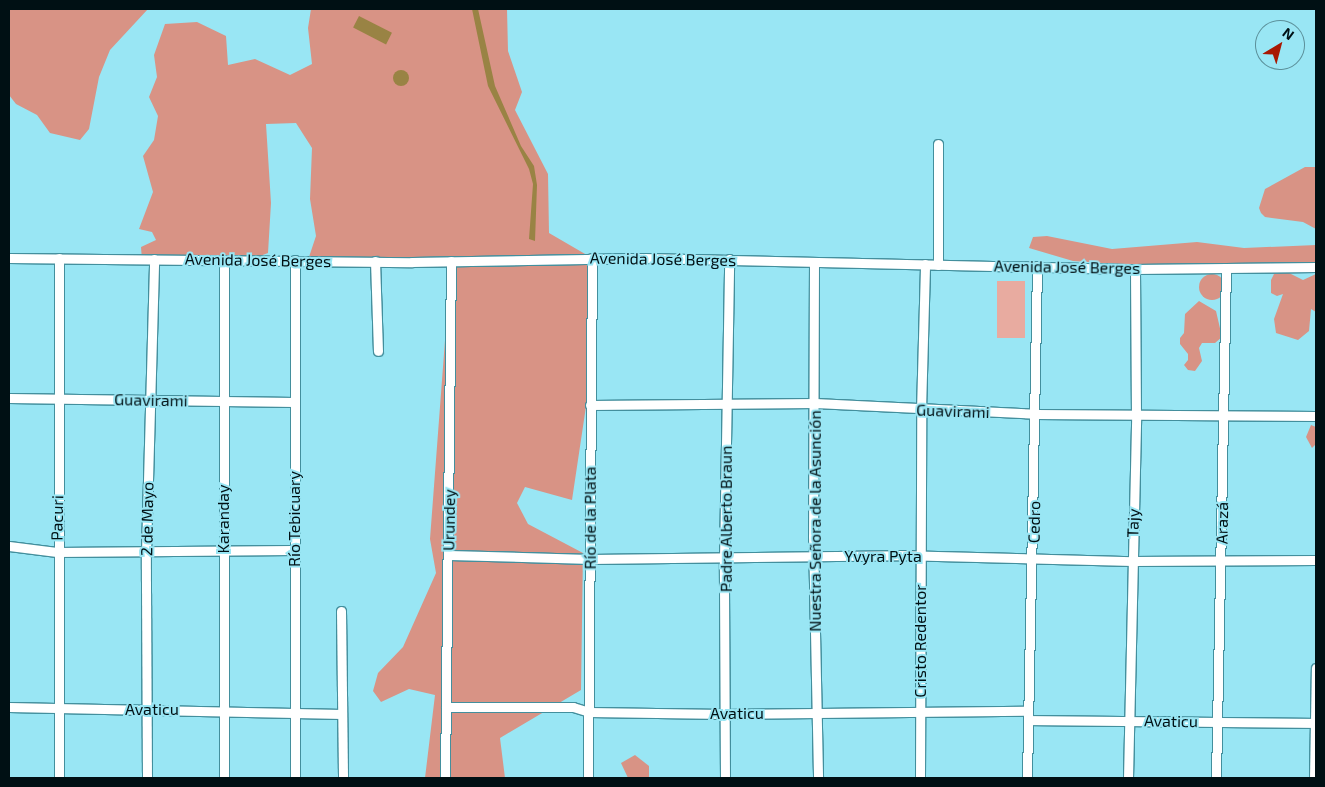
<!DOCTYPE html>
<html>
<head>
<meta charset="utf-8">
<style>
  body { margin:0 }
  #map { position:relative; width:1325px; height:787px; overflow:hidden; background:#99e6f4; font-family:"Exo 2",sans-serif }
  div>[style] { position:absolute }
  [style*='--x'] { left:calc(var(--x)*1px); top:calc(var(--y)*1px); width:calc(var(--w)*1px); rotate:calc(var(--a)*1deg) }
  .green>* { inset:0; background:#e8aba0; transform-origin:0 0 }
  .forest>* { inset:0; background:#d89385 }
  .round { border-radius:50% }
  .water>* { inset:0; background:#998344; transform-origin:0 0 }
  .roads { filter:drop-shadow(1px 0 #438f9d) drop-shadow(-1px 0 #438f9d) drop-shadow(0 1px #438f9d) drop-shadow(0 -1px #438f9d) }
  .minor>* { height:9px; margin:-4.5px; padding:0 4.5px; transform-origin:4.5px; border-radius:4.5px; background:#fff }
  span { translate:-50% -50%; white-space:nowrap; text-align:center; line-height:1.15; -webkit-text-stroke:4px #99e6f4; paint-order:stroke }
  .street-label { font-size:16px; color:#001014 }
  .frame { position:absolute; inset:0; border:10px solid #001014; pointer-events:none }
  .north { position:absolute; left:1255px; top:20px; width:50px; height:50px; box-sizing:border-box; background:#99e6f4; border:1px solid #5c909a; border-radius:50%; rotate:37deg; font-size:14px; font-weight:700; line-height:20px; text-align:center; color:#001014 }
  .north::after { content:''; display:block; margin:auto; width:18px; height:22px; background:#a81802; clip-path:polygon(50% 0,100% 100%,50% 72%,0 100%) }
</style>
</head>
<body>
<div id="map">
  <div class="green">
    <i style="left:997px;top:281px;width:28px;height:57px"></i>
  </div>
  <div class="forest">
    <i style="clip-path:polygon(9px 9px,148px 9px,110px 50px,99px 77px,89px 129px,80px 140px,50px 133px,37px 115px,16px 104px,9px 95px)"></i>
    <i style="clip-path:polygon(311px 9px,507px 9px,508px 51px,522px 92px,515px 110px,548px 174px,549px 233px,592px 258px,591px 373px,572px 500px,525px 487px,517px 503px,528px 524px,583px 553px,581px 690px,500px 738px,505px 778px,425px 778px,435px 695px,409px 689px,381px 702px,373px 691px,378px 673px,403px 647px,436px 573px,430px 539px,451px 261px,309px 257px,316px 236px,310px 199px,312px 148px,296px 123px,266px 124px,271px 203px,268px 253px,260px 256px,142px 260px,141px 247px,156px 240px,152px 232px,139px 229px,153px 192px,143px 156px,154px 140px,158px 116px,149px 97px,157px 77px,154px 55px,165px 24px,197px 22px,226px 36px,228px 65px,255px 59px,290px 75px,312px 64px,308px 28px)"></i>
    <i style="clip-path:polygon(1305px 167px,1316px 167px,1316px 229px,1303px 222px,1265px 217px,1261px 213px,1259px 208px,1265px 189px)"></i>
    <i style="clip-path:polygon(1047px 236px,1112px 249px,1197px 242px,1244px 248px,1316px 245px,1316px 268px,1216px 263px,1145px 266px,1073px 261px,1029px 248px,1033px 237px)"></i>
    <i style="clip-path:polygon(1287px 272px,1303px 280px,1316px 274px,1316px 312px,1311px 309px,1309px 331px,1298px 340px,1276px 333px,1274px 319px,1283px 294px,1277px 296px,1271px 293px,1271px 280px,1274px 274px)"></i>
    <i class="round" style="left:1199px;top:274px;width:26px;height:26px"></i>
    <i style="clip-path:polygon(1199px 301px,1216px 311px,1222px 337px,1215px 343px,1202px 343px,1199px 348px,1202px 361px,1195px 371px,1188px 370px,1184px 365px,1188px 360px,1188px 354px,1180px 344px,1180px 338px,1184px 333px,1185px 314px)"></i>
    <i style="clip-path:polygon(1311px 425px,1316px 427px,1316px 444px,1312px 448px,1306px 437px)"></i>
    <i style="clip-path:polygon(635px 755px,649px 766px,649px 778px,628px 778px,621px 763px)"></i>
  </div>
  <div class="water">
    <i style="clip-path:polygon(472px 9px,478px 9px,495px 86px,521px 146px,534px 166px,537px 185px,535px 241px,529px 239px,533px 184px,529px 169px,488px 86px)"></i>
    <i style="left:359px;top:16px;width:37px;height:13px;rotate:27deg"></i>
    <i class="round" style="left:393px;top:70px;width:16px;height:16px"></i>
  </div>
  <div class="roads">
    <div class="minor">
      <i style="--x:9;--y:258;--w:403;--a:0.6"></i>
      <i style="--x:412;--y:262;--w:232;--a:-1"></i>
      <i style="--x:644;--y:258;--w:491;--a:1.3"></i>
      <i style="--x:1135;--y:269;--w:181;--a:-0.6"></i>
      <i style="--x:375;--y:261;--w:90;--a:88.1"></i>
      <i style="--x:814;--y:263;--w:273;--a:90.2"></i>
      <i style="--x:813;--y:536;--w:242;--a:88.8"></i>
      <i style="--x:938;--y:265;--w:121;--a:-90"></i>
      <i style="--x:9;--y:398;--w:285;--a:0.8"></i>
      <i style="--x:590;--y:405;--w:225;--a:-0.5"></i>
      <i style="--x:815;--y:403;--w:221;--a:2.8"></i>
      <i style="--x:1036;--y:414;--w:280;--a:0.4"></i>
      <i style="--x:9;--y:546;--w:48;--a:7.1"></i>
      <i style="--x:57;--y:552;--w:236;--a:-0.5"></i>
      <i style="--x:449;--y:555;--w:141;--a:1.6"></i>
      <i style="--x:590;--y:559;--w:308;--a:-0.7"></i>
      <i style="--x:898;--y:555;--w:234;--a:1.5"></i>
      <i style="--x:1132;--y:561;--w:184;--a:-0.3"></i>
      <i style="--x:341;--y:611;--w:167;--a:89.3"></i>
      <i style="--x:9;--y:707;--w:333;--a:1.2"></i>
      <i style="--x:446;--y:707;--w:127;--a:0"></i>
      <i style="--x:573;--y:707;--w:17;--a:17"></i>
      <i style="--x:589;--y:712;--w:135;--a:0.8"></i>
      <i style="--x:724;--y:714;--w:304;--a:-0.6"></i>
      <i style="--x:1028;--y:720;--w:287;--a:0.6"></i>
      <i style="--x:59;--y:778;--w:520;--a:-90"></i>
      <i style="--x:147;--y:778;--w:226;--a:-90.3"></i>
      <i style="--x:146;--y:552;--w:293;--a:-88.4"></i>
      <i style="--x:224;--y:778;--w:518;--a:-90"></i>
      <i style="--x:295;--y:778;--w:518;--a:-90"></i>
      <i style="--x:445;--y:778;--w:517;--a:-89.34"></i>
      <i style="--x:588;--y:778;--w:520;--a:-89.56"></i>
      <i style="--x:725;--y:778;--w:220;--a:-90.3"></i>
      <i style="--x:724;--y:558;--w:299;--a:-89"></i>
      <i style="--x:920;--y:778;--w:368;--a:-89.8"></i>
      <i style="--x:921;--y:410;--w:146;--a:-88.4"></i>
      <i style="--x:1027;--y:778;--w:512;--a:-88.88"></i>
      <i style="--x:1128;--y:778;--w:363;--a:-88.7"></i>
      <i style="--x:1136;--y:415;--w:146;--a:-90.4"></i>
      <i style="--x:1216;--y:778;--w:510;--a:-88.88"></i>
      <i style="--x:1314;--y:778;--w:110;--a:-89"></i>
    </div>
  </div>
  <div class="street-label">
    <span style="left:663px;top:259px;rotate:1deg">Avenida José Berges</span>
    <span style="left:258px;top:260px;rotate:1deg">Avenida José Berges</span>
    <span style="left:1067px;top:267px;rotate:1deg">Avenida José Berges</span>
    <span style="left:151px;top:400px;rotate:1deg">Guavirami</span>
    <span style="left:953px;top:411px;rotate:2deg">Guavirami</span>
    <span style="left:57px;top:518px;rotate:-89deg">Pacuri</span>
    <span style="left:590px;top:518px;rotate:-90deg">Río de la Plata</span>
    <span style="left:147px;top:519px;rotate:-89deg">2 de Mayo</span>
    <span style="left:223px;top:519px;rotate:-90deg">Karanday</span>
    <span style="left:294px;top:519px;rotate:-90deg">Río Tebicuary</span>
    <span style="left:726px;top:519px;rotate:-90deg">Padre Alberto Braun</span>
    <span style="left:449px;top:520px;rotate:-89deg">Urundey</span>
    <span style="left:815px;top:521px;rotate:-90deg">Nuestra Señora de la Asunción</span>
    <span style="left:1034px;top:522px;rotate:-89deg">Cedro</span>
    <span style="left:1133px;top:523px;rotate:-88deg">Tajy</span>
    <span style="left:1222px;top:523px;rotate:-89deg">Arazá</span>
    <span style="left:883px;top:556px">Yvyra Pyta</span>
    <span style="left:920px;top:641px;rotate:-90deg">Cristo Redentor</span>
    <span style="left:152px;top:709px">Avaticu</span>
    <span style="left:737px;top:713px">Avaticu</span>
    <span style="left:1171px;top:721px;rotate:1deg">Avaticu</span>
  </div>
  <div class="frame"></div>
  <div class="north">N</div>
</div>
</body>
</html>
